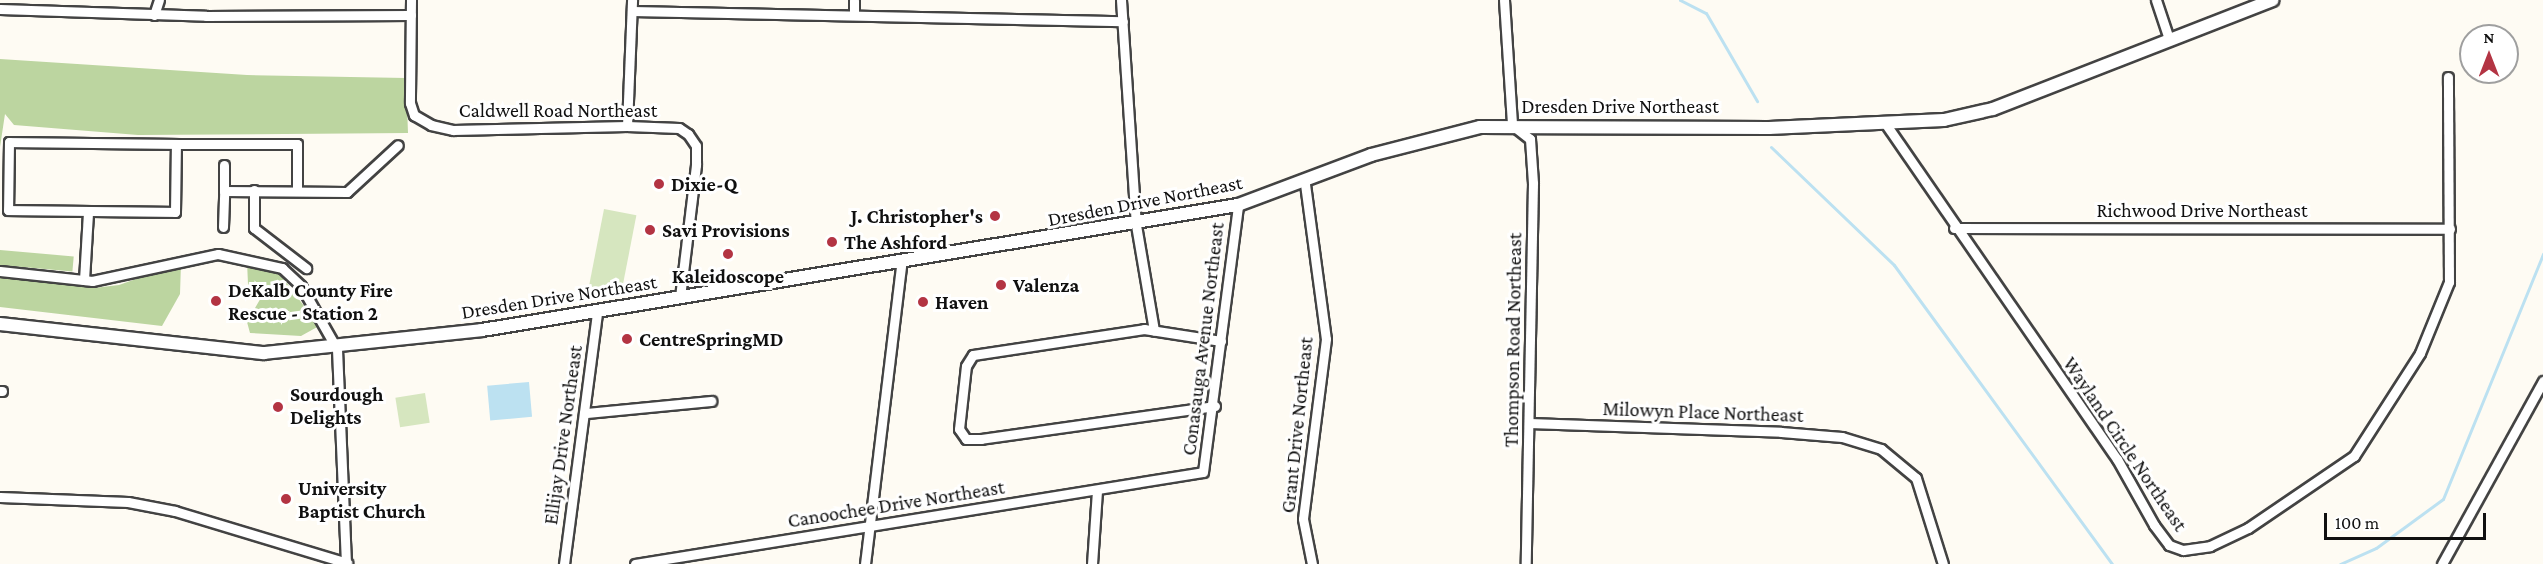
<!DOCTYPE html>
<html>
<head>
<meta charset="utf-8">
<style>
  body { margin:0 }
  #map { position:relative; width:2543px; height:564px; overflow:hidden; background:#fefbf3; font-family:"Crimson Pro",serif }
  div>[style] { position:absolute }
  [style*='--x'] { left:calc(var(--x)*1px); top:calc(var(--y)*1px); width:calc(var(--w)*1px); rotate:calc(var(--a)*1deg) }
  .green>* { inset:0; background:#d6e6bf; transform-origin:0 0 }
  .forest>* { inset:0; background:#bcd5a0; transform-origin:0 0 }
  .water>* { inset:0; background:#bce1f1; transform-origin:0 0 }
  .stream>* { height:3px; margin:-1.5px; padding:0 1.5px; transform-origin:1.5px; border-radius:1.5px; background:#bce1f1 }
  .roads { filter:drop-shadow(2px 0 #434343) drop-shadow(-2px 0 #434343) drop-shadow(0 2px #434343) drop-shadow(0 -2px #434343) }
  .minor>* { height:9px; margin:-4.5px; padding:0 4.5px; transform-origin:4.5px; border-radius:4.5px; background:#fff }
  .tertiary>* { height:12px; margin:-6px; padding:0 6px; transform-origin:6px; border-radius:6px; background:#fff }
  .dots>* { width:16px; height:16px; translate:-50% -50%; box-sizing:border-box; border:3px solid #fff; border-radius:50% }
  span { translate:-50% -50%; white-space:nowrap; text-align:center; line-height:1.15; -webkit-text-stroke:6px #fff; paint-order:stroke }
  .street-label { font-size:20px; color:#101010 }
  .poi-label { font-size:20px; color:#101010; font-weight:700 }
  .left { translate:0 -50%; text-align:left }
  .right { translate:-100% -50%; text-align:right }
  .north { position:absolute; left:2459px; top:24px; width:60px; height:60px; box-sizing:border-box; background:#fff; border:2px solid #9f9f9f; border-radius:50%; rotate:0deg; font-size:16px; font-weight:700; line-height:24px; text-align:center; color:#101010 }
  .north::after { content:''; display:block; margin:auto; width:21px; height:27px; background:#b33443; clip-path:polygon(50% 0,100% 100%,50% 72%,0 100%) }
  .scale { position:absolute; left:2324px; top:513px; width:162px; height:27px; box-sizing:border-box; border:3px solid #101010; border-top:0; padding-left:8px; font-size:18px; line-height:21px; white-space:nowrap; color:#101010; -webkit-text-stroke:4px #fff; paint-order:stroke }
</style>
</head>
<body>
<div id="map">
  <div class="green">
    <i style="left:604px;top:209px;width:33px;height:79px;rotate:11deg"></i>
    <i style="left:425px;top:393px;width:30px;height:30px;rotate:81deg"></i>
  </div>
  <div class="forest">
    <i style="clip-path:polygon(0 59px,247px 75px,406px 78px,408px 133px,138px 135px,14px 125px,5px 114px,0 147px)"></i>
    <i style="left:0;top:250px;width:74px;height:15px;rotate:5deg"></i>
    <i style="clip-path:polygon(247px 262px,280px 274px,319px 326px,301px 336px,250px 333px,247px 322px,262px 296px,248px 284px)"></i>
    <i style="clip-path:polygon(181px 263px,180px 294px,162px 326px,0 307px,0 275px,94px 288px,119px 285px)"></i>
  </div>
  <div class="water">
    <i style="left:529px;top:382px;width:35px;height:42px;rotate:85deg"></i>
  </div>
  <div class="stream">
    <i style="--x:1680;--y:0;--w:29;--a:27"></i>
    <i style="--x:1706;--y:13;--w:102;--a:59.9"></i>
    <i style="--x:1771;--y:147;--w:170;--a:43.8"></i>
    <i style="--x:1894;--y:265;--w:370;--a:53.9"></i>
    <i style="--x:2340;--y:564;--w:39;--a:-24"></i>
    <i style="--x:2376;--y:548;--w:83;--a:-36.2"></i>
    <i style="--x:2443;--y:499;--w:265;--a:-67.8"></i>
  </div>
  <div class="roads">
    <div class="minor">
      <i style="--x:411;--y:0;--w:103;--a:90.6"></i>
      <i style="--x:410;--y:103;--w:13;--a:72"></i>
      <i style="--x:414;--y:115;--w:20;--a:30"></i>
      <i style="--x:431;--y:125;--w:23;--a:13"></i>
      <i style="--x:453;--y:130;--w:174;--a:-1.3"></i>
      <i style="--x:627;--y:126;--w:52;--a:2.2"></i>
      <i style="--x:679;--y:128;--w:11;--a:34"></i>
      <i style="--x:688;--y:134;--w:14;--a:56"></i>
      <i style="--x:696;--y:146;--w:19;--a:90"></i>
      <i style="--x:696;--y:165;--w:133;--a:96.9"></i>
      <i style="--x:1121;--y:0;--w:225;--a:86.2"></i>
      <i style="--x:1136;--y:225;--w:107;--a:80.3"></i>
      <i style="--x:1504;--y:0;--w:125;--a:86.3"></i>
      <i style="--x:1512;--y:125;--w:23;--a:38"></i>
      <i style="--x:1530;--y:139;--w:44;--a:86.1"></i>
      <i style="--x:1533;--y:183;--w:381;--a:91.1"></i>
      <i style="--x:2156;--y:0;--w:41;--a:71.6"></i>
      <i style="--x:0;--y:9;--w:206;--a:1.9"></i>
      <i style="--x:206;--y:16;--w:205;--a:-0.3"></i>
      <i style="--x:632;--y:11;--w:491;--a:1.2"></i>
      <i style="--x:854;--y:13;--w:13;--a:-90"></i>
      <i style="--x:154;--y:15;--w:16;--a:-72"></i>
      <i style="--x:1885;--y:123;--w:408;--a:55.4"></i>
      <i style="--x:2117;--y:459;--w:76;--a:60.7"></i>
      <i style="--x:2154;--y:525;--w:25;--a:53"></i>
      <i style="--x:2169;--y:545;--w:15;--a:20"></i>
      <i style="--x:2183;--y:550;--w:27;--a:-8"></i>
      <i style="--x:2210;--y:546;--w:42;--a:-25.3"></i>
      <i style="--x:2248;--y:528;--w:128;--a:-34.2"></i>
      <i style="--x:2354;--y:456;--w:122;--a:-57.3"></i>
      <i style="--x:2420;--y:353;--w:77;--a:-67.8"></i>
      <i style="--x:2449;--y:282;--w:205;--a:-90.3"></i>
      <i style="--x:627;--y:126;--w:126;--a:-87.7"></i>
      <i style="--x:176;--y:144;--w:167;--a:-179.3"></i>
      <i style="--x:9;--y:142;--w:68;--a:90.8"></i>
      <i style="--x:8;--y:210;--w:167;--a:0.7"></i>
      <i style="--x:175;--y:212;--w:68;--a:-89.2"></i>
      <i style="--x:176;--y:144;--w:121;--a:0"></i>
      <i style="--x:297;--y:144;--w:46;--a:90"></i>
      <i style="--x:224;--y:165;--w:26;--a:90"></i>
      <i style="--x:224;--y:191;--w:123;--a:0.5"></i>
      <i style="--x:347;--y:192;--w:69;--a:-42.7"></i>
      <i style="--x:1305;--y:184;--w:156;--a:82.3"></i>
      <i style="--x:1326;--y:339;--w:181;--a:97.3"></i>
      <i style="--x:1303;--y:519;--w:46;--a:78.7"></i>
      <i style="--x:254;--y:190;--w:38;--a:90"></i>
      <i style="--x:254;--y:228;--w:66;--a:37.6"></i>
      <i style="--x:223;--y:227;--w:36;--a:-88"></i>
      <i style="--x:1954;--y:228;--w:496;--a:0.1"></i>
      <i style="--x:0;--y:271;--w:93;--a:6.2"></i>
      <i style="--x:92;--y:281;--w:129;--a:-12.1"></i>
      <i style="--x:218;--y:254;--w:66;--a:12.3"></i>
      <i style="--x:282;--y:268;--w:26;--a:43"></i>
      <i style="--x:301;--y:286;--w:73;--a:60.3"></i>
      <i style="--x:337;--y:349;--w:215;--a:87.6"></i>
      <i style="--x:84;--y:280;--w:67;--a:-86.6"></i>
      <i style="--x:0;--y:391;--w:2;--a:0"></i>
      <i style="--x:1215;--y:406;--w:236;--a:172"></i>
      <i style="--x:981;--y:439;--w:15;--a:180"></i>
      <i style="--x:966;--y:439;--w:12;--a:-125"></i>
      <i style="--x:959;--y:429;--w:63;--a:-83.7"></i>
      <i style="--x:966;--y:366;--w:13;--a:-58"></i>
      <i style="--x:973;--y:355;--w:173;--a:-8.6"></i>
      <i style="--x:1144;--y:329;--w:78;--a:8.9"></i>
      <i style="--x:586;--y:413;--w:126;--a:-5.5"></i>
      <i style="--x:1529;--y:423;--w:252;--a:2"></i>
      <i style="--x:1781;--y:432;--w:61;--a:4.7"></i>
      <i style="--x:1842;--y:437;--w:41;--a:17.1"></i>
      <i style="--x:1881;--y:449;--w:45;--a:39.6"></i>
      <i style="--x:1916;--y:478;--w:90;--a:72.6"></i>
      <i style="--x:0;--y:497;--w:128;--a:2.2"></i>
      <i style="--x:128;--y:502;--w:48;--a:10.8"></i>
      <i style="--x:175;--y:511;--w:180;--a:16.8"></i>
      <i style="--x:564;--y:564;--w:254;--a:-82.5"></i>
      <i style="--x:635;--y:564;--w:575;--a:-9.2"></i>
      <i style="--x:1203;--y:472;--w:269;--a:-82.5"></i>
      <i style="--x:865;--y:564;--w:306;--a:-83.1"></i>
      <i style="--x:1092;--y:564;--w:73;--a:-86.1"></i>
      <i style="--x:2442;--y:564;--w:209;--a:-61.1"></i>
    </div>
    <div class="tertiary">
      <i style="--x:0;--y:324;--w:266;--a:6.3"></i>
      <i style="--x:264;--y:353;--w:219;--a:-6"></i>
      <i style="--x:482;--y:330;--w:766;--a:-9.39"></i>
      <i style="--x:1238;--y:205;--w:142;--a:-20.6"></i>
      <i style="--x:1371;--y:155;--w:113;--a:-14.4"></i>
      <i style="--x:1480;--y:127;--w:289;--a:0.2"></i>
      <i style="--x:1769;--y:128;--w:175;--a:-2.6"></i>
      <i style="--x:1944;--y:120;--w:50;--a:-12.7"></i>
      <i style="--x:1993;--y:109;--w:300;--a:-21.3"></i>
    </div>
  </div>
  <div class="dots">
    <i style="left:659px;top:184px;background:#b33443"></i>
    <i style="left:995px;top:216px;background:#b33443"></i>
    <i style="left:650px;top:230px;background:#b33443"></i>
    <i style="left:832px;top:242px;background:#b33443"></i>
    <i style="left:728px;top:254px;background:#b33443"></i>
    <i style="left:1001px;top:285px;background:#b33443"></i>
    <i style="left:216px;top:301px;background:#b33443"></i>
    <i style="left:923px;top:302px;background:#b33443"></i>
    <i style="left:627px;top:339px;background:#b33443"></i>
    <i style="left:278px;top:407px;background:#b33443"></i>
    <i style="left:286px;top:499px;background:#b33443"></i>
  </div>
  <div class="street-label">
    <span style="left:1620px;top:106px">Dresden Drive Northeast</span>
    <span style="left:558px;top:110px">Caldwell Road Northeast</span>
    <span style="left:1145px;top:201px;rotate:-11deg">Dresden Drive Northeast</span>
    <span style="left:2202px;top:210px">Richwood Drive Northeast</span>
    <span style="left:559px;top:297px;rotate:-9deg">Dresden Drive Northeast</span>
    <span style="left:1203px;top:339px;rotate:-83deg">Conasauga Avenue Northeast</span>
    <span style="left:1513px;top:340px;rotate:-89deg">Thompson Road Northeast</span>
    <span style="left:1703px;top:412px;rotate:2deg">Milowyn Place Northeast</span>
    <span style="left:1297px;top:425px;rotate:-84deg">Grant Drive Northeast</span>
    <span style="left:563px;top:435px;rotate:-82deg">Ellijay Drive Northeast</span>
    <span style="left:2125px;top:444px;rotate:56deg">Wayland Circle Northeast</span>
    <span style="left:896px;top:504px;rotate:-9deg">Canoochee Drive Northeast</span>
  </div>
  <div class="poi-label">
    <span class="left" style="left:671px;top:184px">Dixie-Q</span>
    <span class="right" style="left:983px;top:216px">J. Christopher's</span>
    <span class="left" style="left:662px;top:230px">Savi Provisions</span>
    <span class="left" style="left:844px;top:242px">The Ashford</span>
    <span style="left:728px;top:276px">Kaleidoscope</span>
    <span class="left" style="left:1013px;top:285px">Valenza</span>
    <span class="left" style="left:228px;top:302px">DeKalb County Fire<br>Rescue - Station 2</span>
    <span class="left" style="left:935px;top:302px">Haven</span>
    <span class="left" style="left:639px;top:339px">CentreSpringMD</span>
    <span class="left" style="left:290px;top:406px">Sourdough<br>Delights</span>
    <span class="left" style="left:298px;top:500px">University<br>Baptist Church</span>
  </div>
  <div class="north">N</div>
  <div class="scale">100 m</div>
</div>
</body>
</html>
